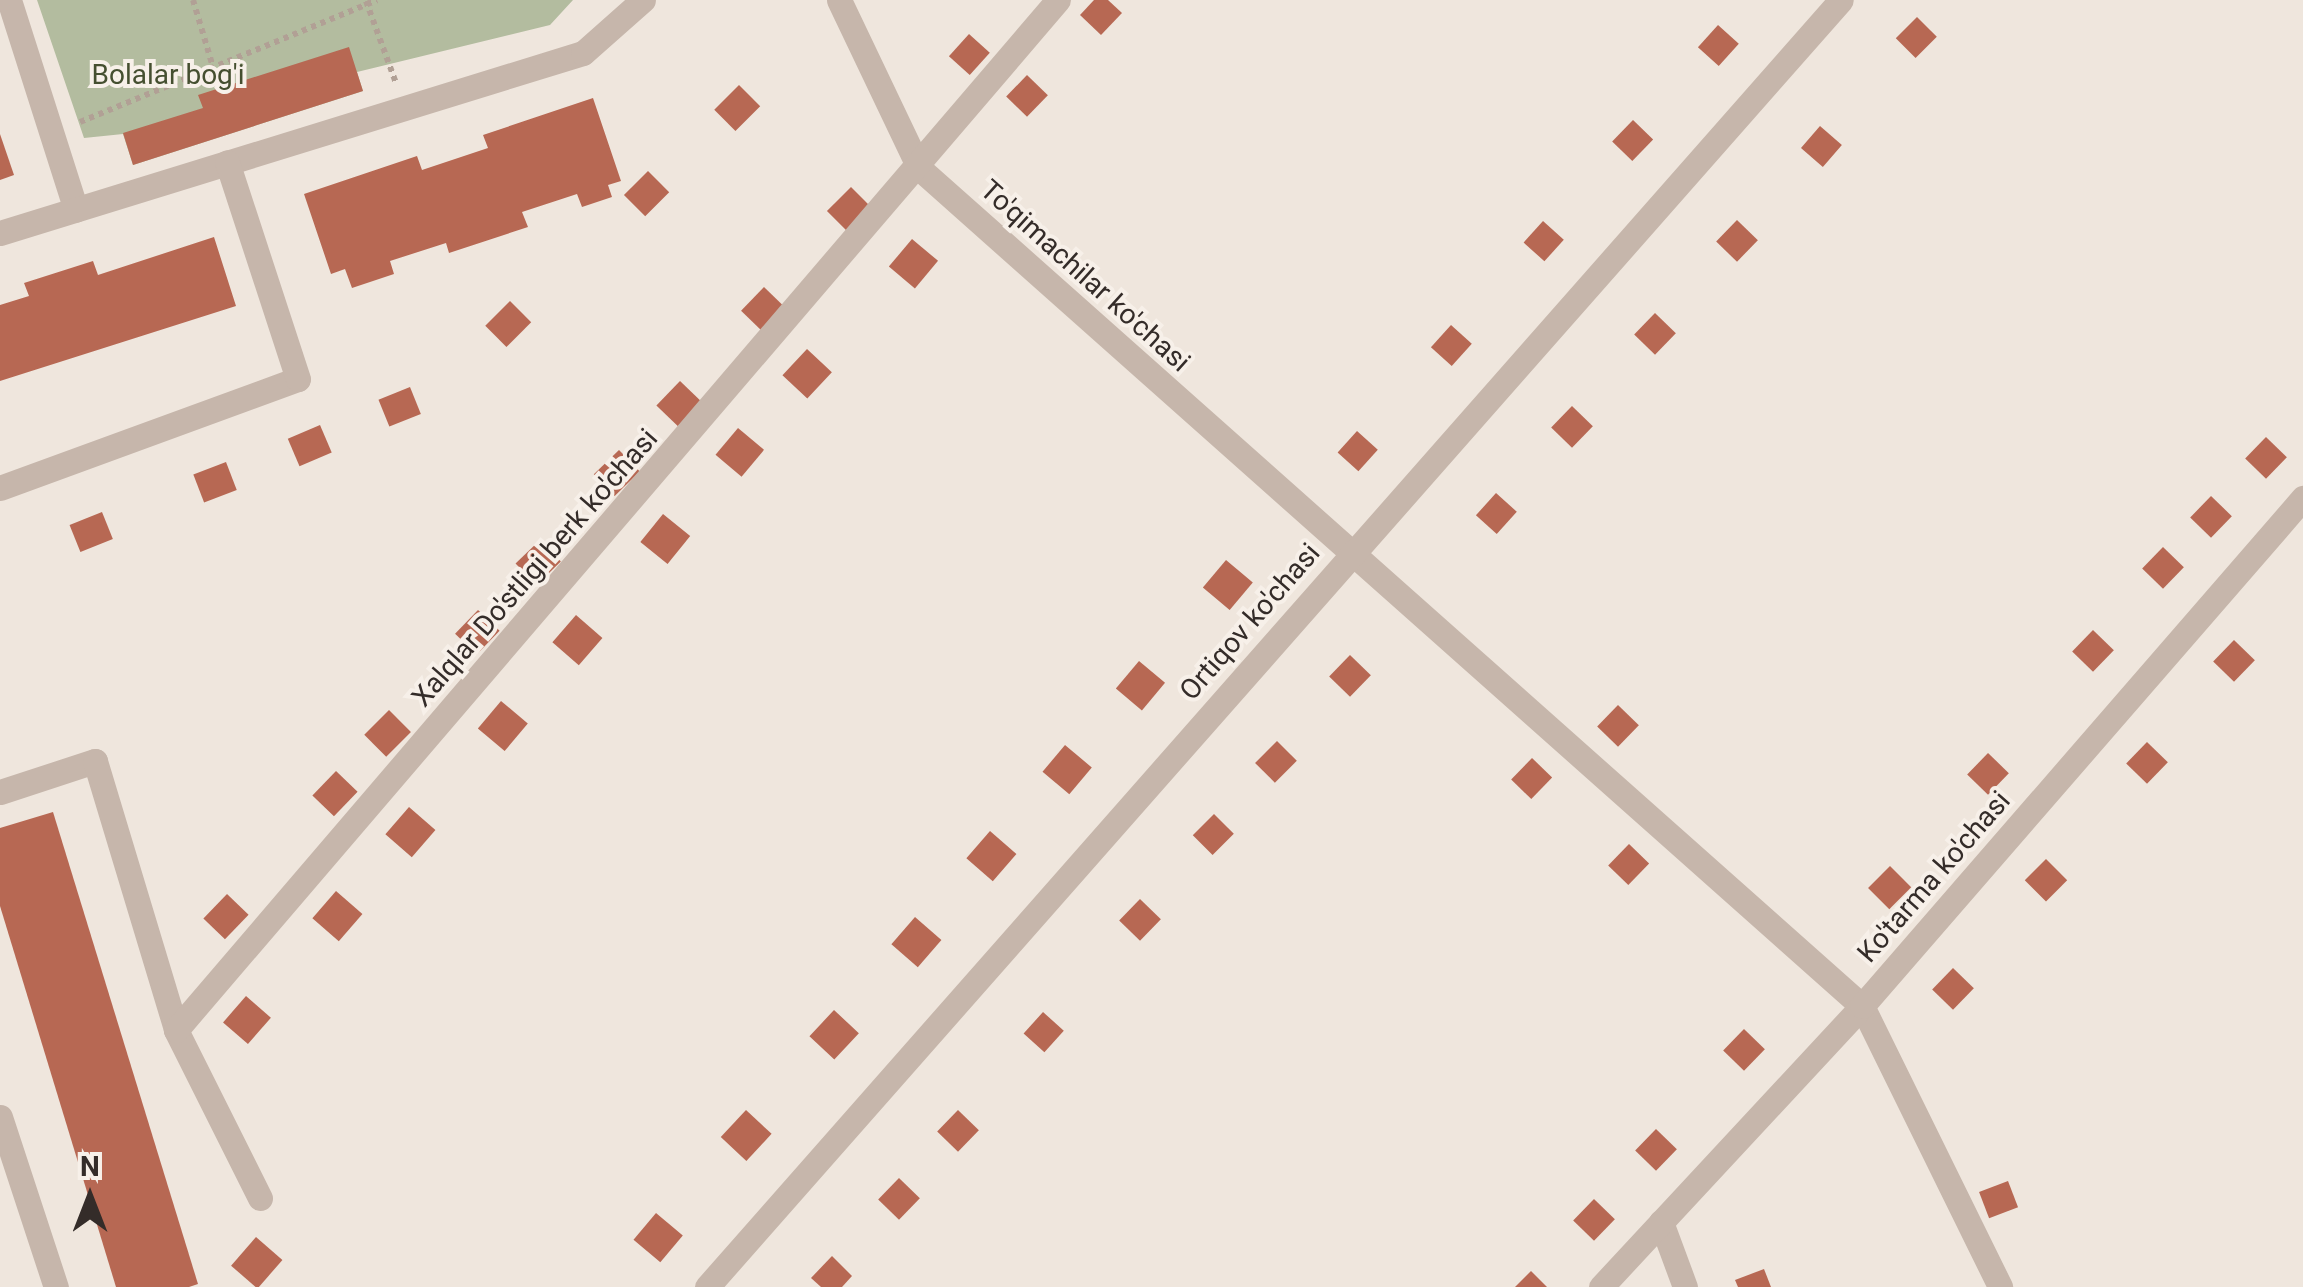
<!DOCTYPE html>
<html>
<head>
<meta charset="utf-8">
<style>
  body { margin:0 }
  #map { position:relative; width:2303px; height:1287px; overflow:hidden; background:#efe6dd; font-family:Roboto,sans-serif }
  div>[style] { position:absolute }
  [style*='--x'] { left:calc(var(--x)*1px); top:calc(var(--y)*1px); width:calc(var(--w)*1px); rotate:calc(var(--a)*1deg) }
  .green>* { inset:0; background:#b3bc9f }
  .building>* { inset:0; background:#b76853; transform-origin:0 0 }
  .path>* { height:6px; margin-top:-3px; transform-origin:0; background:repeating-linear-gradient(90deg,#b1a095 0 5px,transparent 0 10px) }
  .minor>* { height:25px; margin:-12.5px; padding:0 12.5px; transform-origin:12.5px; border-radius:12.5px; background:#c6b6ab }
  span { translate:-50% -50%; white-space:nowrap; text-align:center; line-height:1.15; -webkit-text-stroke:8px #f7f0e9; paint-order:stroke }
  .park-label { font-size:28px; color:#454f30 }
  .street-label { font-size:28px; color:#342c29 }
  .north { position:absolute; left:40px; top:1147px; width:100px; height:100px; -webkit-text-stroke:8px #f7f0e9; paint-order:stroke; rotate:0deg; font-size:28px; font-weight:700; line-height:40px; text-align:center; color:#342c29 }
  .north::after { content:''; display:block; margin:auto; width:35px; height:45px; background:#342c29; clip-path:polygon(50% 0,100% 100%,50% 72%,0 100%) }
</style>
</head>
<body>
<div id="map">
  <div class="green">
    <i style="clip-path:polygon(37px 0,573px 0,550px 25px,357px 72px,363px 91px,133px 165px,123px 134px,84px 138px)"></i>
  </div>
  <div class="building">
    <i style="clip-path:polygon(1094px 0,1108px 0,1122px 13px,1101px 35px,1080px 15px)"></i>
    <i style="left:1917px;top:17px;width:28px;height:30px;rotate:45deg"></i>
    <i style="left:1718px;top:25px;width:28px;height:30px;rotate:42deg"></i>
    <i style="left:969px;top:34px;width:28px;height:30px;rotate:42deg"></i>
    <i style="clip-path:polygon(349px 47px,363px 91px,133px 165px,123px 133px,203px 108px,198px 95px)"></i>
    <i style="left:1027px;top:75px;width:29px;height:30px;rotate:44deg"></i>
    <i style="left:739px;top:85px;width:30px;height:35px;rotate:45deg"></i>
    <i style="clip-path:polygon(593px 98px,621px 181px,608px 185px,612px 197px,582px 207px,577px 194px,522px 212px,528px 227px,449px 253px,446px 243px,390px 261px,394px 274px,352px 288px,345px 269px,331px 274px,304px 194px,417px 156px,422px 170px,488px 148px,483px 135px)"></i>
    <i style="left:1633px;top:120px;width:28px;height:30px;rotate:44deg"></i>
    <i style="left:1820px;top:126px;width:29px;height:29px;rotate:41deg"></i>
    <i style="clip-path:polygon(0 134px,14px 175px,0 180px)"></i>
    <i style="left:648px;top:171px;width:30px;height:34px;rotate:45deg"></i>
    <i style="left:851px;top:187px;width:30px;height:34px;rotate:45deg"></i>
    <i style="left:1737px;top:220px;width:29px;height:30px;rotate:44deg"></i>
    <i style="left:1543px;top:221px;width:28px;height:29px;rotate:42deg"></i>
    <i style="clip-path:polygon(214px 237px,236px 306px,0 381px,0 305px,29px 296px,24px 283px,93px 261px,98px 275px)"></i>
    <i style="left:912px;top:239px;width:34px;height:36px;rotate:40deg"></i>
    <i style="left:764px;top:287px;width:29px;height:33px;rotate:44deg"></i>
    <i style="left:510px;top:301px;width:30px;height:35px;rotate:45deg"></i>
    <i style="left:1655px;top:313px;width:29px;height:30px;rotate:44deg"></i>
    <i style="left:1451px;top:325px;width:28px;height:30px;rotate:42deg"></i>
    <i style="left:807px;top:349px;width:34px;height:36px;rotate:43deg"></i>
    <i style="left:680px;top:381px;width:30px;height:34px;rotate:44deg"></i>
    <i style="left:410px;top:387px;width:29px;height:34px;rotate:68deg"></i>
    <i style="left:1572px;top:406px;width:29px;height:30px;rotate:44deg"></i>
    <i style="left:320px;top:425px;width:30px;height:35px;rotate:67deg"></i>
    <i style="left:738px;top:428px;width:34px;height:35px;rotate:40deg"></i>
    <i style="left:1357px;top:431px;width:28px;height:29px;rotate:42deg"></i>
    <i style="left:2266px;top:437px;width:29px;height:30px;rotate:44deg"></i>
    <i style="left:619px;top:450px;width:30px;height:35px;rotate:46deg"></i>
    <i style="left:226px;top:462px;width:30px;height:35px;rotate:69deg"></i>
    <i style="left:1496px;top:493px;width:28px;height:30px;rotate:42deg"></i>
    <i style="left:2211px;top:496px;width:29px;height:30px;rotate:44deg"></i>
    <i style="left:102px;top:512px;width:29px;height:35px;rotate:68deg"></i>
    <i style="left:663px;top:514px;width:35px;height:36px;rotate:39deg"></i>
    <i style="left:540px;top:540px;width:30px;height:34px;rotate:46deg"></i>
    <i style="left:2163px;top:547px;width:29px;height:30px;rotate:44deg"></i>
    <i style="left:1226px;top:560px;width:35px;height:36px;rotate:40deg"></i>
    <i style="left:478px;top:610px;width:30px;height:33px;rotate:44deg"></i>
    <i style="left:576px;top:615px;width:35px;height:36px;rotate:41deg"></i>
    <i style="left:2093px;top:630px;width:29px;height:30px;rotate:44deg"></i>
    <i style="left:2234px;top:640px;width:29px;height:30px;rotate:44deg"></i>
    <i style="left:1350px;top:655px;width:29px;height:30px;rotate:44deg"></i>
    <i style="left:1139px;top:661px;width:34px;height:36px;rotate:40deg"></i>
    <i style="left:501px;top:701px;width:35px;height:36px;rotate:40deg"></i>
    <i style="left:1618px;top:705px;width:29px;height:30px;rotate:44deg"></i>
    <i style="left:389px;top:710px;width:31px;height:35px;rotate:45deg"></i>
    <i style="left:1277px;top:741px;width:28px;height:31px;rotate:45deg"></i>
    <i style="left:2147px;top:742px;width:29px;height:30px;rotate:44deg"></i>
    <i style="left:1065px;top:745px;width:35px;height:35px;rotate:40deg"></i>
    <i style="left:1988px;top:753px;width:29px;height:30px;rotate:44deg"></i>
    <i style="left:1532px;top:758px;width:28px;height:30px;rotate:44deg"></i>
    <i style="left:336px;top:771px;width:30px;height:34px;rotate:44deg"></i>
    <i style="left:409px;top:807px;width:35px;height:36px;rotate:41deg"></i>
    <i style="clip-path:polygon(53px 812px,198px 1284px,189px 1287px,116px 1287px,0 906px,0 828px)"></i>
    <i style="left:1214px;top:814px;width:28px;height:30px;rotate:45deg"></i>
    <i style="left:990px;top:831px;width:35px;height:36px;rotate:41deg"></i>
    <i style="left:1629px;top:844px;width:28px;height:30px;rotate:44deg"></i>
    <i style="left:2046px;top:859px;width:30px;height:30px;rotate:45deg"></i>
    <i style="left:1890px;top:866px;width:30px;height:31px;rotate:45deg"></i>
    <i style="left:336px;top:891px;width:35px;height:36px;rotate:41deg"></i>
    <i style="left:227px;top:894px;width:30px;height:34px;rotate:44deg"></i>
    <i style="left:1140px;top:899px;width:29px;height:30px;rotate:44deg"></i>
    <i style="left:915px;top:917px;width:35px;height:36px;rotate:41deg"></i>
    <i style="left:1953px;top:968px;width:29px;height:30px;rotate:44deg"></i>
    <i style="left:246px;top:996px;width:33px;height:35px;rotate:41deg"></i>
    <i style="left:834px;top:1010px;width:34px;height:36px;rotate:43deg"></i>
    <i style="left:1043px;top:1012px;width:28px;height:29px;rotate:42deg"></i>
    <i style="left:1744px;top:1029px;width:29px;height:30px;rotate:44deg"></i>
    <i style="left:746px;top:1110px;width:35px;height:37px;rotate:43deg"></i>
    <i style="left:958px;top:1110px;width:29px;height:30px;rotate:44deg"></i>
    <i style="left:1656px;top:1129px;width:29px;height:30px;rotate:44deg"></i>
    <i style="left:899px;top:1178px;width:29px;height:30px;rotate:44deg"></i>
    <i style="left:2008px;top:1181px;width:28px;height:31px;rotate:69deg"></i>
    <i style="left:1594px;top:1199px;width:29px;height:30px;rotate:44deg"></i>
    <i style="left:656px;top:1213px;width:35px;height:35px;rotate:40deg"></i>
    <i style="left:256px;top:1237px;width:35px;height:38px;rotate:41deg"></i>
    <i style="clip-path:polygon(832px 1256px,852px 1276px,842px 1287px,821px 1287px,811px 1278px)"></i>
    <i style="clip-path:polygon(1764px 1269px,1771px 1287px,1738px 1287px,1735px 1280px)"></i>
    <i style="clip-path:polygon(1531px 1271px,1547px 1287px,1515px 1287px)"></i>
  </div>
  <div class="path">
    <i style="--x:193;--y:0;--w:70;--a:73.4"></i>
    <i style="--x:366;--y:1;--w:87;--a:69.9"></i>
    <i style="--x:80;--y:122;--w:321;--a:-22.3"></i>
  </div>
  <div class="minor">
    <i style="--x:9;--y:0;--w:220;--a:72.3"></i>
    <i style="--x:839;--y:0;--w:186;--a:64.5"></i>
    <i style="--x:919;--y:168;--w:1262;--a:41.63"></i>
    <i style="--x:1862;--y:1006;--w:313;--a:63.8"></i>
    <i style="--x:0;--y:233;--w:610;--a:-17.16"></i>
    <i style="--x:583;--y:53;--w:80;--a:-41.5"></i>
    <i style="--x:0;--y:488;--w:317;--a:-20.1"></i>
    <i style="--x:298;--y:379;--w:228;--a:-108.1"></i>
    <i style="--x:0;--y:792;--w:100;--a:-18.1"></i>
    <i style="--x:95;--y:761;--w:281;--a:73.2"></i>
    <i style="--x:0;--y:1117;--w:179;--a:71.8"></i>
    <i style="--x:260;--y:1198;--w:188;--a:-116.6"></i>
    <i style="--x:176;--y:1030;--w:1356;--a:-49.43"></i>
    <i style="--x:1661;--y:1222;--w:69;--a:69.7"></i>
    <i style="--x:707;--y:1287;--w:1715;--a:-48.62"></i>
    <i style="--x:1601;--y:1287;--w:384;--a:-47.1"></i>
    <i style="--x:1862;--y:1006;--w:673;--a:-49.04"></i>
  </div>
  <div class="park-label">
    <span style="left:168px;top:75px">Bolalar bog'i</span>
  </div>
  <div class="street-label">
    <span style="left:1085px;top:276px;rotate:42deg">To'qimachilar ko'chasi</span>
    <span style="left:535px;top:568px;rotate:-49deg">Xalqlar Do'stligi berk ko'chasi</span>
    <span style="left:1250px;top:622px;rotate:-49deg">Ortiqov ko'chasi</span>
    <span style="left:1934px;top:877px;rotate:-49deg">Ko'tarma ko'chasi</span>
  </div>
  <div class="north">N</div>
</div>
</body>
</html>
